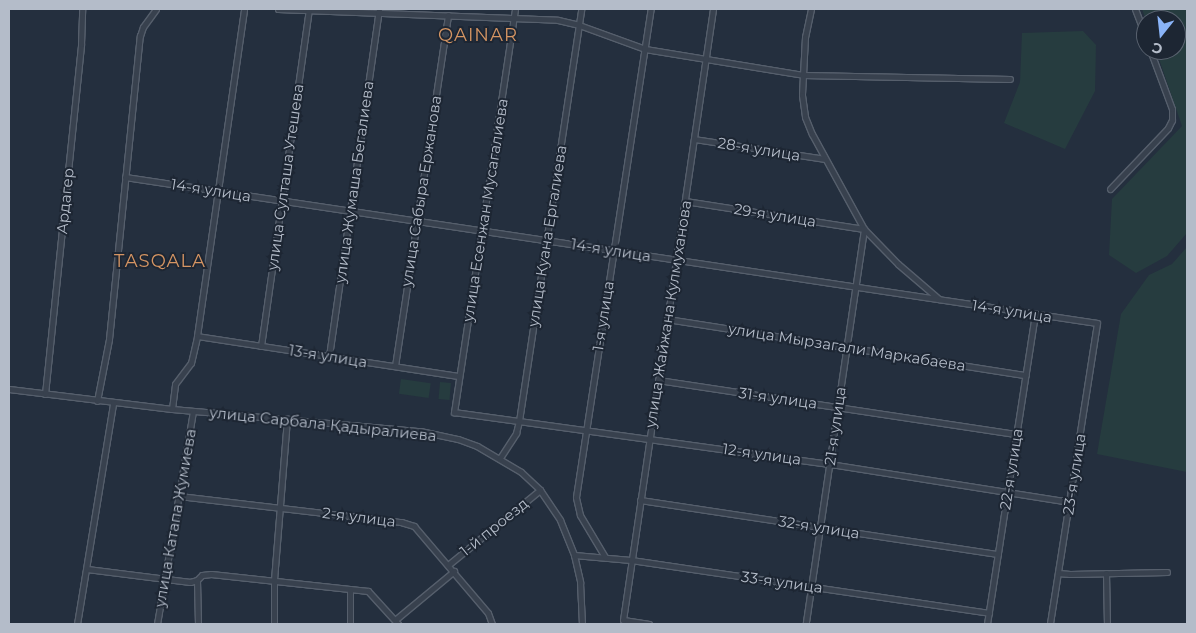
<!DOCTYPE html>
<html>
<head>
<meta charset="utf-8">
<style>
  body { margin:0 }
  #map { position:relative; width:1196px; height:633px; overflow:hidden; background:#242f3e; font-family:Montserrat,sans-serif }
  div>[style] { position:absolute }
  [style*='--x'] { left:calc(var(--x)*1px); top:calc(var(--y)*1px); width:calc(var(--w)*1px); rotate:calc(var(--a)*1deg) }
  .green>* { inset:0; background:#263c3f; transform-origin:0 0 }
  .roads { filter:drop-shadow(1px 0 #565f6c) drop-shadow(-1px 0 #565f6c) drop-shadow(0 1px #565f6c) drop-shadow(0 -1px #565f6c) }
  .street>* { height:5px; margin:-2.5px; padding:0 2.5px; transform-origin:2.5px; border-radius:2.5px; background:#38414e }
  span { translate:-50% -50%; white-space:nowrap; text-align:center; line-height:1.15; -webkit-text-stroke:4px #1d2633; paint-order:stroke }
  .street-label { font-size:15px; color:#b4bcc9 }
  .quarter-label { font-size:18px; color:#d59563; letter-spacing:1px }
  .frame { position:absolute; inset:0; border:10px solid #b4bcc9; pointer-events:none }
  .north { position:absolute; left:1136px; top:10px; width:50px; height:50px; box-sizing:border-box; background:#1d2633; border:1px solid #59626f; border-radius:50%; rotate:196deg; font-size:14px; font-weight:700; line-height:20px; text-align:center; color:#b4bcc9 }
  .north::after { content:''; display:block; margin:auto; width:18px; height:22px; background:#8ab4f8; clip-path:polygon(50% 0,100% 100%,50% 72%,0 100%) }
</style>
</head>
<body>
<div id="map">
  <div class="green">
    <i style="clip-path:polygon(1142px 9px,1187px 9px,1187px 233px,1167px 256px,1136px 273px,1109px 255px,1112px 199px,1182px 126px,1156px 50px,1176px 50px,1176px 20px,1146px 20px)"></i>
    <i style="clip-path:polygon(1083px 31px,1096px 45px,1095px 91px,1065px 149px,1004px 123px,1020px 82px,1022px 33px)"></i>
    <i style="clip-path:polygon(1187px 247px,1187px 472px,1097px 454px,1121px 314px,1149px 275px,1172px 264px)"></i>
    <i style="left:401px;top:379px;width:30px;height:15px;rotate:8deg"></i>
    <i style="left:440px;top:382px;width:11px;height:17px;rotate:5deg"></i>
  </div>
  <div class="roads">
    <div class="street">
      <i style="--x:278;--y:9;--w:280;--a:2.2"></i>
      <i style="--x:558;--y:20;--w:22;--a:13"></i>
      <i style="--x:579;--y:25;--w:70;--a:20"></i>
      <i style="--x:645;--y:49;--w:160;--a:9.3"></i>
      <i style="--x:803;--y:75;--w:207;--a:1.1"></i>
      <i style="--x:515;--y:9;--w:408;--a:98.6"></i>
      <i style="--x:454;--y:412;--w:380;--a:7.9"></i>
      <i style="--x:830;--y:464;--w:242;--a:9"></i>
      <i style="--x:811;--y:9;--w:29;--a:102"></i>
      <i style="--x:805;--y:37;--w:58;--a:93"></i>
      <i style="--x:802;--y:95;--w:22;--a:82"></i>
      <i style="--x:805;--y:117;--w:18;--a:68"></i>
      <i style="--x:812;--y:134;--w:108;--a:61.3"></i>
      <i style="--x:864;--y:229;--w:49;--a:45.8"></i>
      <i style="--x:898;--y:264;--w:54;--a:40.5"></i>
      <i style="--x:1135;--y:9;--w:31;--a:69"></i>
      <i style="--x:694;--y:139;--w:132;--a:8.7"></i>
      <i style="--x:125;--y:177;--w:983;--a:8.54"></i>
      <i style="--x:1097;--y:323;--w:305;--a:98.9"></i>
      <i style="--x:1110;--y:189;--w:84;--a:-46.4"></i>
      <i style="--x:1168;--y:128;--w:9;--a:-63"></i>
      <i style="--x:1172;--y:120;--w:11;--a:-90"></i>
      <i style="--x:1172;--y:109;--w:63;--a:-110.4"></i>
      <i style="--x:685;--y:201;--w:181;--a:8.9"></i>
      <i style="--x:864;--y:229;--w:399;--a:98.4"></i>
      <i style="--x:667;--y:319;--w:363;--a:8.9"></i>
      <i style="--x:197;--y:336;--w:265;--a:8.7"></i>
      <i style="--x:261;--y:346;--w:340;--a:-81.9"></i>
      <i style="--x:329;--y:356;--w:350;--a:-81.8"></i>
      <i style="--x:395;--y:366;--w:355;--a:-81.4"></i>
      <i style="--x:658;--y:380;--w:363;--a:8.6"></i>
      <i style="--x:9;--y:389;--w:164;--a:7"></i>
      <i style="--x:172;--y:409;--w:249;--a:5.1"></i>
      <i style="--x:420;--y:431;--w:39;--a:12"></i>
      <i style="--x:458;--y:439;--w:20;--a:20"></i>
      <i style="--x:477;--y:446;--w:51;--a:30.6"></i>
      <i style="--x:521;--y:472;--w:26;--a:43"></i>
      <i style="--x:540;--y:490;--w:36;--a:56"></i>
      <i style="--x:560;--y:520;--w:38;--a:68"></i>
      <i style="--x:574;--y:555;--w:28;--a:77"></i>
      <i style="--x:580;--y:582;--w:42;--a:87.3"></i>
      <i style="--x:45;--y:394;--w:352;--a:-84.1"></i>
      <i style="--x:81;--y:44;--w:35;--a:-88"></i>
      <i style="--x:97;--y:401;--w:63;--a:-79"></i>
      <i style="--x:109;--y:339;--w:305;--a:-84.2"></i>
      <i style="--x:140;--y:36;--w:9;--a:-72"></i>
      <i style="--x:143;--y:27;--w:22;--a:-54"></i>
      <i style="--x:172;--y:409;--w:25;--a:-83"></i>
      <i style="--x:175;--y:384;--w:26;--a:-53"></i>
      <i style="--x:191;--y:363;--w:28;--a:-77"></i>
      <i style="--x:197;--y:336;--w:330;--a:-81.8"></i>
      <i style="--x:500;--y:458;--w:30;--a:-57"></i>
      <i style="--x:516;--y:433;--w:12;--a:-76"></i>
      <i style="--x:519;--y:421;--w:417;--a:-81.4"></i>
      <i style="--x:179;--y:496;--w:224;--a:6.7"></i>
      <i style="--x:401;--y:522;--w:14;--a:17"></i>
      <i style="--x:414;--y:526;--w:114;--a:49.6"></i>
      <i style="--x:488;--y:613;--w:12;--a:70"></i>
      <i style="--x:640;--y:500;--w:362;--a:8.6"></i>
      <i style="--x:574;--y:555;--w:57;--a:5"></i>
      <i style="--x:631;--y:560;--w:362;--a:8.4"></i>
      <i style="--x:605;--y:557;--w:49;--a:-120.8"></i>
      <i style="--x:580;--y:515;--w:18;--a:-103"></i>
      <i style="--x:576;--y:497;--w:494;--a:-81.3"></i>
      <i style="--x:448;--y:565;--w:119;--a:-39.2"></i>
      <i style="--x:87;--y:569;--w:104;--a:7.2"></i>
      <i style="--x:190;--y:582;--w:7;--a:-16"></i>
      <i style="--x:197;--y:580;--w:7;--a:-45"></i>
      <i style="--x:202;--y:575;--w:9;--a:-6"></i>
      <i style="--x:211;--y:574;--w:158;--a:6.2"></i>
      <i style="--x:368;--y:591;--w:45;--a:47.7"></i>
      <i style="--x:1058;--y:573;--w:12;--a:5"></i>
      <i style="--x:1070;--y:574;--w:97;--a:-1.2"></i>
      <i style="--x:1106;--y:573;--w:51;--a:88.9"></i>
      <i style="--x:197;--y:580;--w:44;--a:88.7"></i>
      <i style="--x:350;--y:589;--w:35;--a:90"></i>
      <i style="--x:395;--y:620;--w:77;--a:-39.7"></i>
      <i style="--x:77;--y:624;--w:224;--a:-80.7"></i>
      <i style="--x:157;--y:624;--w:216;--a:-80.4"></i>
      <i style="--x:274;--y:624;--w:44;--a:-90"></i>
      <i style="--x:274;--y:580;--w:162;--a:-85.4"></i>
      <i style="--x:649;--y:624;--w:26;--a:-171"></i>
      <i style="--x:623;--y:620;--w:618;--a:-81.62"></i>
      <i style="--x:987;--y:624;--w:314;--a:-81.2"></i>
    </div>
  </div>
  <div class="street-label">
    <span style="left:759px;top:149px;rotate:9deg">28-я улица</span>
    <span style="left:285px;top:177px;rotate:-82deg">улица Султаша Утешева</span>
    <span style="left:354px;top:182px;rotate:-82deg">улица Жумаша Бегалиева</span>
    <span style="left:211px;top:190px;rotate:9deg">14-я улица</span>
    <span style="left:421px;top:191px;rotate:-81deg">улица Сабыра Ержанова</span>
    <span style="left:65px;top:201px;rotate:-84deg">Ардагер</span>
    <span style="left:485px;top:210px;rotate:-81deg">улица Есенжан Мусагалиева</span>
    <span style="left:775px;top:215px;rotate:9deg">29-я улица</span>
    <span style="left:547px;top:236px;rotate:-81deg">улица Куана Ергалиева</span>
    <span style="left:611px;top:250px;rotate:9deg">14-я улица</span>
    <span style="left:1012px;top:311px;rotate:9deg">14-я улица</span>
    <span style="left:668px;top:314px;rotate:-81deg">улица Жайжана Кулмуханова</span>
    <span style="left:603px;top:316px;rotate:-81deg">1-я улица</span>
    <span style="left:847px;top:347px;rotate:9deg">улица Мырзагали Маркабаева</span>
    <span style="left:328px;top:356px;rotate:9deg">13-я улица</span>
    <span style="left:778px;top:398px;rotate:8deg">31-я улица</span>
    <span style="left:323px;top:424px;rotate:6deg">улица Сарбала Қадыралиева</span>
    <span style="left:835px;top:426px;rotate:-82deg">21-я улица</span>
    <span style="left:762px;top:454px;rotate:8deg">12-я улица</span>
    <span style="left:1011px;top:469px;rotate:-81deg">22-я улица</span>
    <span style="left:1074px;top:474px;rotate:-81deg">23-я улица</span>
    <span style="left:359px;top:517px;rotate:7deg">2-я улица</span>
    <span style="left:175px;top:518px;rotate:-80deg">улица Катапа Жумиева</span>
    <span style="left:494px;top:527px;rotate:-39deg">1-й проезд</span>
    <span style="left:819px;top:527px;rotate:9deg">32-я улица</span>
    <span style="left:782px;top:582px;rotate:8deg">33-я улица</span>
  </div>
  <div class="quarter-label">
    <span style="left:478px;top:35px">QAINAR</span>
    <span style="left:160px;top:261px">TASQALA</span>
  </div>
  <div class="frame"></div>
  <div class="north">С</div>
</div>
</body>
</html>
